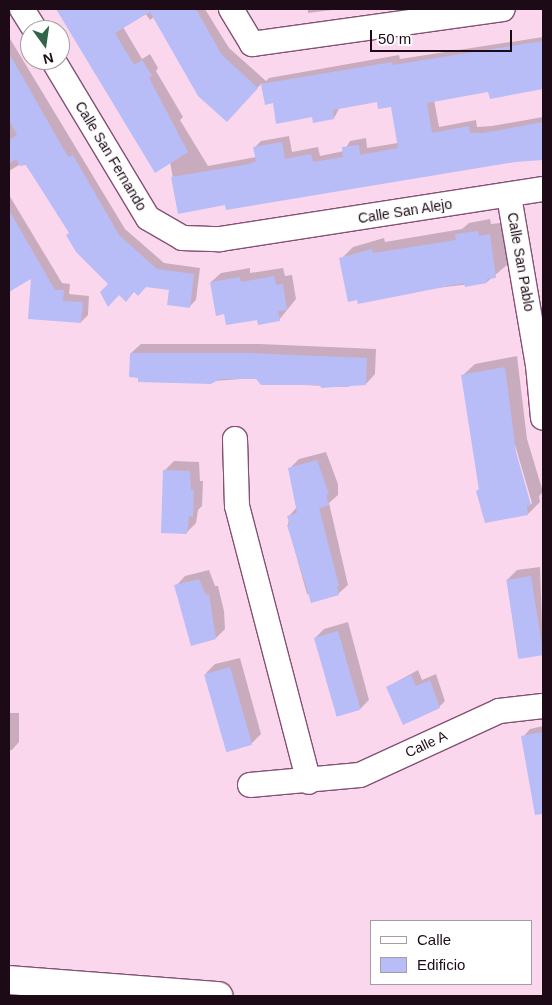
<!DOCTYPE html>
<html>
<head>
<meta charset="utf-8">
<style>
  body { margin:0 }
  #map { position:relative; width:552px; height:1005px; overflow:hidden; background:#fbd7ed; font-family:Helvetica,sans-serif }
  div>[style] { position:absolute }
  [style*='--x'] { left:calc(var(--x)*1px); top:calc(var(--y)*1px); width:calc(var(--w)*1px); rotate:calc(var(--a)*1deg) }
  .shadow>* { inset:0; background:#0003 }
  .building>* { inset:0; background:#b8bdf7; transform-origin:0 0 }
  .roads { filter:drop-shadow(1px 0 #835172) drop-shadow(-1px 0 #835172) drop-shadow(0 1px #835172) drop-shadow(0 -1px #835172) }
  .minor>* { height:24px; margin:-12px; padding:0 12px; transform-origin:12px; border-radius:12px; background:#fff }
  .major>* { height:28px; margin:-14px; padding:0 14px; transform-origin:14px; border-radius:14px; background:#fff }
  span { translate:-50% -50%; white-space:nowrap; text-align:center; line-height:1.15; -webkit-text-stroke:5px #fff; paint-order:stroke }
  .street-label { font-size:14px; color:#1d0a17 }
  .frame { position:absolute; inset:0; border:10px solid #1d0a17; pointer-events:none }
  .legend { position:absolute; left:370px; top:920px; width:162px; height:65px; box-sizing:border-box; background:#fff; border:1px solid #a59da2; margin:0; padding:6px 9px; list-style:none; font-size:15px; color:#1d0a17 }
  .legend li { display:flex; align-items:center; gap:10px; height:25px }
  .legend b { width:25px; border:1px solid #a59da2 }
  .north { position:absolute; left:20px; top:20px; width:50px; height:50px; box-sizing:border-box; background:#fff; border:1px solid #a59da2; border-radius:50%; rotate:166deg; font-size:14px; font-weight:700; line-height:20px; text-align:center; color:#1d0a17 }
  .north::after { content:''; display:block; margin:auto; width:18px; height:22px; background:#30654b; clip-path:polygon(50% 0,100% 100%,50% 72%,0 100%) }
  .scale { position:absolute; left:370px; top:30px; width:142px; height:22px; box-sizing:border-box; border:2px solid #1d0a17; border-top:0; padding-left:6px; font-size:15px; line-height:18px; white-space:nowrap; color:#1d0a17; -webkit-text-stroke:4px #fff; paint-order:stroke }
</style>
</head>
<body>
<div id="map">
  <div class="shadow">
    <i style="clip-path:polygon(evenodd,57px 9px,205px 9px,229px 48px,266px 81px,269px 78px,399px 55px,400px 59px,543px 37px,543px 87px,491px 97px,489px 90px,434px 100px,439px 127px,476px 120px,477px 127px,492px 126px,543px 117px,543px 157px,227px 208px,226px 204px,179px 212px,170px 162px,155px 171px,57px 9px,145px 13px,150px 20px,154px 17px,234px 113px,262px 83px,266px 104px,274px 102px,313px 116px,334px 118px,340px 107px,378px 101px,392px 105px,398px 143px,367px 148px,366px 138px,350px 141px,344px 151px,320px 156px,318px 147px,292px 152px,289px 136px,261px 141px,254px 148px,256px 157px,208px 166px,180px 120px,183px 117px,156px 71px,158px 68px,150px 54px,142px 59px,123px 27px,145px 13px)"></i>
    <i style="clip-path:polygon(308px 9px,340px 9px,308px 13px)"></i>
    <i style="clip-path:polygon(9px 37px,125px 229px,164px 263px,200px 268px,196px 300px,189px 307px,170px 289px,146px 286px,134px 291px,110px 284px,70px 232px,24px 162px,9px 171px)"></i>
    <i style="clip-path:polygon(9px 195px,62px 283px,70px 284px,69px 294px,89px 296px,88px 315px,81px 322px,32px 277px,13px 288px,9px 280px)"></i>
    <i style="clip-path:polygon(490px 219px,491px 224px,501px 223px,508px 264px,487px 282px,412px 291px,341px 259px,353px 247px,384px 238px,385px 242px,462px 229px,469px 223px)"></i>
    <i style="clip-path:polygon(250px 268px,250px 273px,283px 268px,285px 276px,292px 275px,296px 299px,279px 320px,225px 313px,211px 282px,221px 273px)"></i>
    <i style="clip-path:polygon(141px 344px,260px 344px,376px 349px,375px 374px,366px 384px,353px 383px,348px 387px,261px 383px,256px 378px,184px 383px,131px 353px)"></i>
    <i style="clip-path:polygon(evenodd,517px 356px,527px 439px,543px 492px,539px 496px,540px 502px,528px 514px,477px 491px,480px 488px,462px 376px,475px 364px,517px 356px,515px 445px,532px 503px,530px 505px,513px 446px,515px 445px)"></i>
    <i style="clip-path:polygon(326px 452px,338px 484px,338px 495px,329px 503px,348px 585px,338px 594px,307px 594px,288px 526px,289px 516px,297px 507px,290px 468px,299px 459px)"></i>
    <i style="clip-path:polygon(174px 461px,199px 462px,200px 481px,203px 481px,202px 506px,198px 510px,196px 523px,186px 533px,164px 471px)"></i>
    <i style="clip-path:polygon(540px 567px,543px 654px,518px 657px,507px 580px,517px 570px)"></i>
    <i style="clip-path:polygon(209px 570px,215px 586px,218px 586px,224px 611px,225px 629px,216px 638px,176px 586px,185px 576px)"></i>
    <i style="clip-path:polygon(348px 622px,369px 700px,360px 709px,315px 638px,324px 629px)"></i>
    <i style="clip-path:polygon(240px 658px,261px 734px,251px 744px,206px 673px,215px 664px)"></i>
    <i style="clip-path:polygon(418px 670px,422px 680px,436px 674px,445px 701px,439px 707px,387px 687px)"></i>
    <i style="clip-path:polygon(9px 713px,19px 713px,19px 742px,12px 750px,9px 750px)"></i>
    <i style="clip-path:polygon(543px 726px,543px 809px,523px 737px,530px 729px)"></i>
  </div>
  <div class="building">
    <i style="clip-path:polygon(56px 9px,196px 9px,222px 55px,258px 88px,227px 122px,198px 96px,150px 12px,115px 33px,134px 65px,142px 60px,152px 76px,149px 78px,188px 152px,155px 173px)"></i>
    <i style="clip-path:polygon(543px 41px,543px 89px,490px 99px,488px 92px,427px 103px,432px 133px,469px 126px,470px 133px,484px 133px,543px 122px,543px 160px,515px 162px,226px 210px,225px 205px,178px 214px,171px 177px,250px 164px,256px 161px,253px 147px,282px 142px,285px 159px,311px 154px,313px 162px,343px 157px,342px 147px,359px 145px,360px 155px,398px 148px,391px 107px,378px 109px,377px 102px,333px 110px,334px 119px,313px 123px,312px 117px,276px 124px,273px 103px,265px 105px,261px 84px,392px 62px,393px 65px)"></i>
    <i style="clip-path:polygon(9px 53px,64px 150px,69px 157px,73px 155px,119px 235px,157px 269px,194px 274px,190px 308px,167px 305px,169px 290px,146px 287px,138px 296px,134px 292px,126px 302px,119px 295px,108px 307px,100px 292px,108px 284px,76px 252px,66px 235px,69px 233px,26px 165px,20px 166px,16px 159px,9px 164px,9px 140px,17px 135px,9px 120px)"></i>
    <i style="clip-path:polygon(9px 210px,55px 290px,64px 290px,63px 301px,83px 302px,81px 323px,28px 319px,31px 279px,9px 292px)"></i>
    <i style="clip-path:polygon(478px 231px,479px 236px,490px 234px,496px 278px,487px 279px,487px 283px,465px 287px,464px 283px,358px 304px,357px 300px,348px 302px,339px 258px,372px 249px,373px 253px,456px 240px,455px 234px)"></i>
    <i style="clip-path:polygon(274px 276px,276px 285px,283px 284px,287px 310px,278px 311px,280px 321px,258px 325px,257px 320px,226px 325px,224px 314px,216px 316px,210px 282px,240px 277px,241px 282px)"></i>
    <i style="clip-path:polygon(130px 353px,250px 353px,367px 358px,366px 385px,321px 388px,320px 385px,261px 385px,256px 379px,220px 379px,211px 384px,138px 382px,138px 378px,129px 377px)"></i>
    <i style="clip-path:polygon(505px 367px,516px 452px,531px 505px,527px 506px,528px 515px,485px 523px,476px 491px,479px 490px,461px 375px)"></i>
    <i style="clip-path:polygon(317px 460px,329px 494px,326px 495px,329px 505px,319px 508px,339px 586px,337px 587px,339px 595px,311px 603px,287px 525px,290px 524px,287px 516px,297px 513px,288px 468px)"></i>
    <i style="clip-path:polygon(163px 470px,190px 471px,191px 490px,194px 490px,193px 517px,189px 516px,187px 534px,161px 533px)"></i>
    <i style="left:531px;top:576px;width:80px;height:25px;rotate:81deg"></i>
    <i style="clip-path:polygon(199px 579px,206px 595px,209px 594px,216px 639px,191px 646px,174px 585px)"></i>
    <i style="left:338px;top:631px;width:82px;height:25px;rotate:74deg"></i>
    <i style="left:230px;top:667px;width:81px;height:27px;rotate:74deg"></i>
    <i style="clip-path:polygon(411px 675px,416px 686px,430px 680px,440px 708px,403px 725px,386px 687px)"></i>
    <i style="clip-path:polygon(543px 732px,543px 814px,535px 815px,521px 736px)"></i>
  </div>
  <div class="roads">
    <div class="minor">
      <i style="--x:22;--y:9;--w:25;--a:58"></i>
      <i style="--x:231;--y:9;--w:41;--a:59"></i>
      <i style="--x:252;--y:44;--w:253;--a:-7.9"></i>
      <i style="--x:53;--y:60;--w:184;--a:59"></i>
      <i style="--x:148;--y:218;--w:39;--a:30"></i>
      <i style="--x:182;--y:238;--w:38;--a:2"></i>
      <i style="--x:220;--y:239;--w:327;--a:-8.8"></i>
      <i style="--x:509;--y:196;--w:171;--a:80.3"></i>
      <i style="--x:538;--y:365;--w:53;--a:84.6"></i>
      <i style="--x:235;--y:439;--w:67;--a:88.3"></i>
      <i style="--x:237;--y:506;--w:285;--a:75.4"></i>
      <i style="--x:250;--y:785;--w:110;--a:-5.2"></i>
      <i style="--x:360;--y:775;--w:153;--a:-24.7"></i>
      <i style="--x:499;--y:711;--w:44;--a:-6.5"></i>
    </div>
    <div class="major">
      <i style="--x:9;--y:980;--w:210;--a:4.4"></i>
    </div>
  </div>
  <div class="street-label">
    <span style="left:111px;top:156px;rotate:59deg">Calle San Fernando</span>
    <span style="left:405px;top:211px;rotate:-9deg">Calle San Alejo</span>
    <span style="left:521px;top:262px;rotate:80deg">Calle San Pablo</span>
    <span style="left:426px;top:744px;rotate:-25deg">Calle A</span>
  </div>
  <div class="frame"></div>
  <ul class="legend">
  <li><b style="height:6px;background:#fff"></b>Calle</li>
  <li><b style="height:14px;background:#b8bdf7"></b>Edificio</li>
  </ul>
  <div class="north">N</div>
  <div class="scale">50 m</div>
</div>
</body>
</html>
